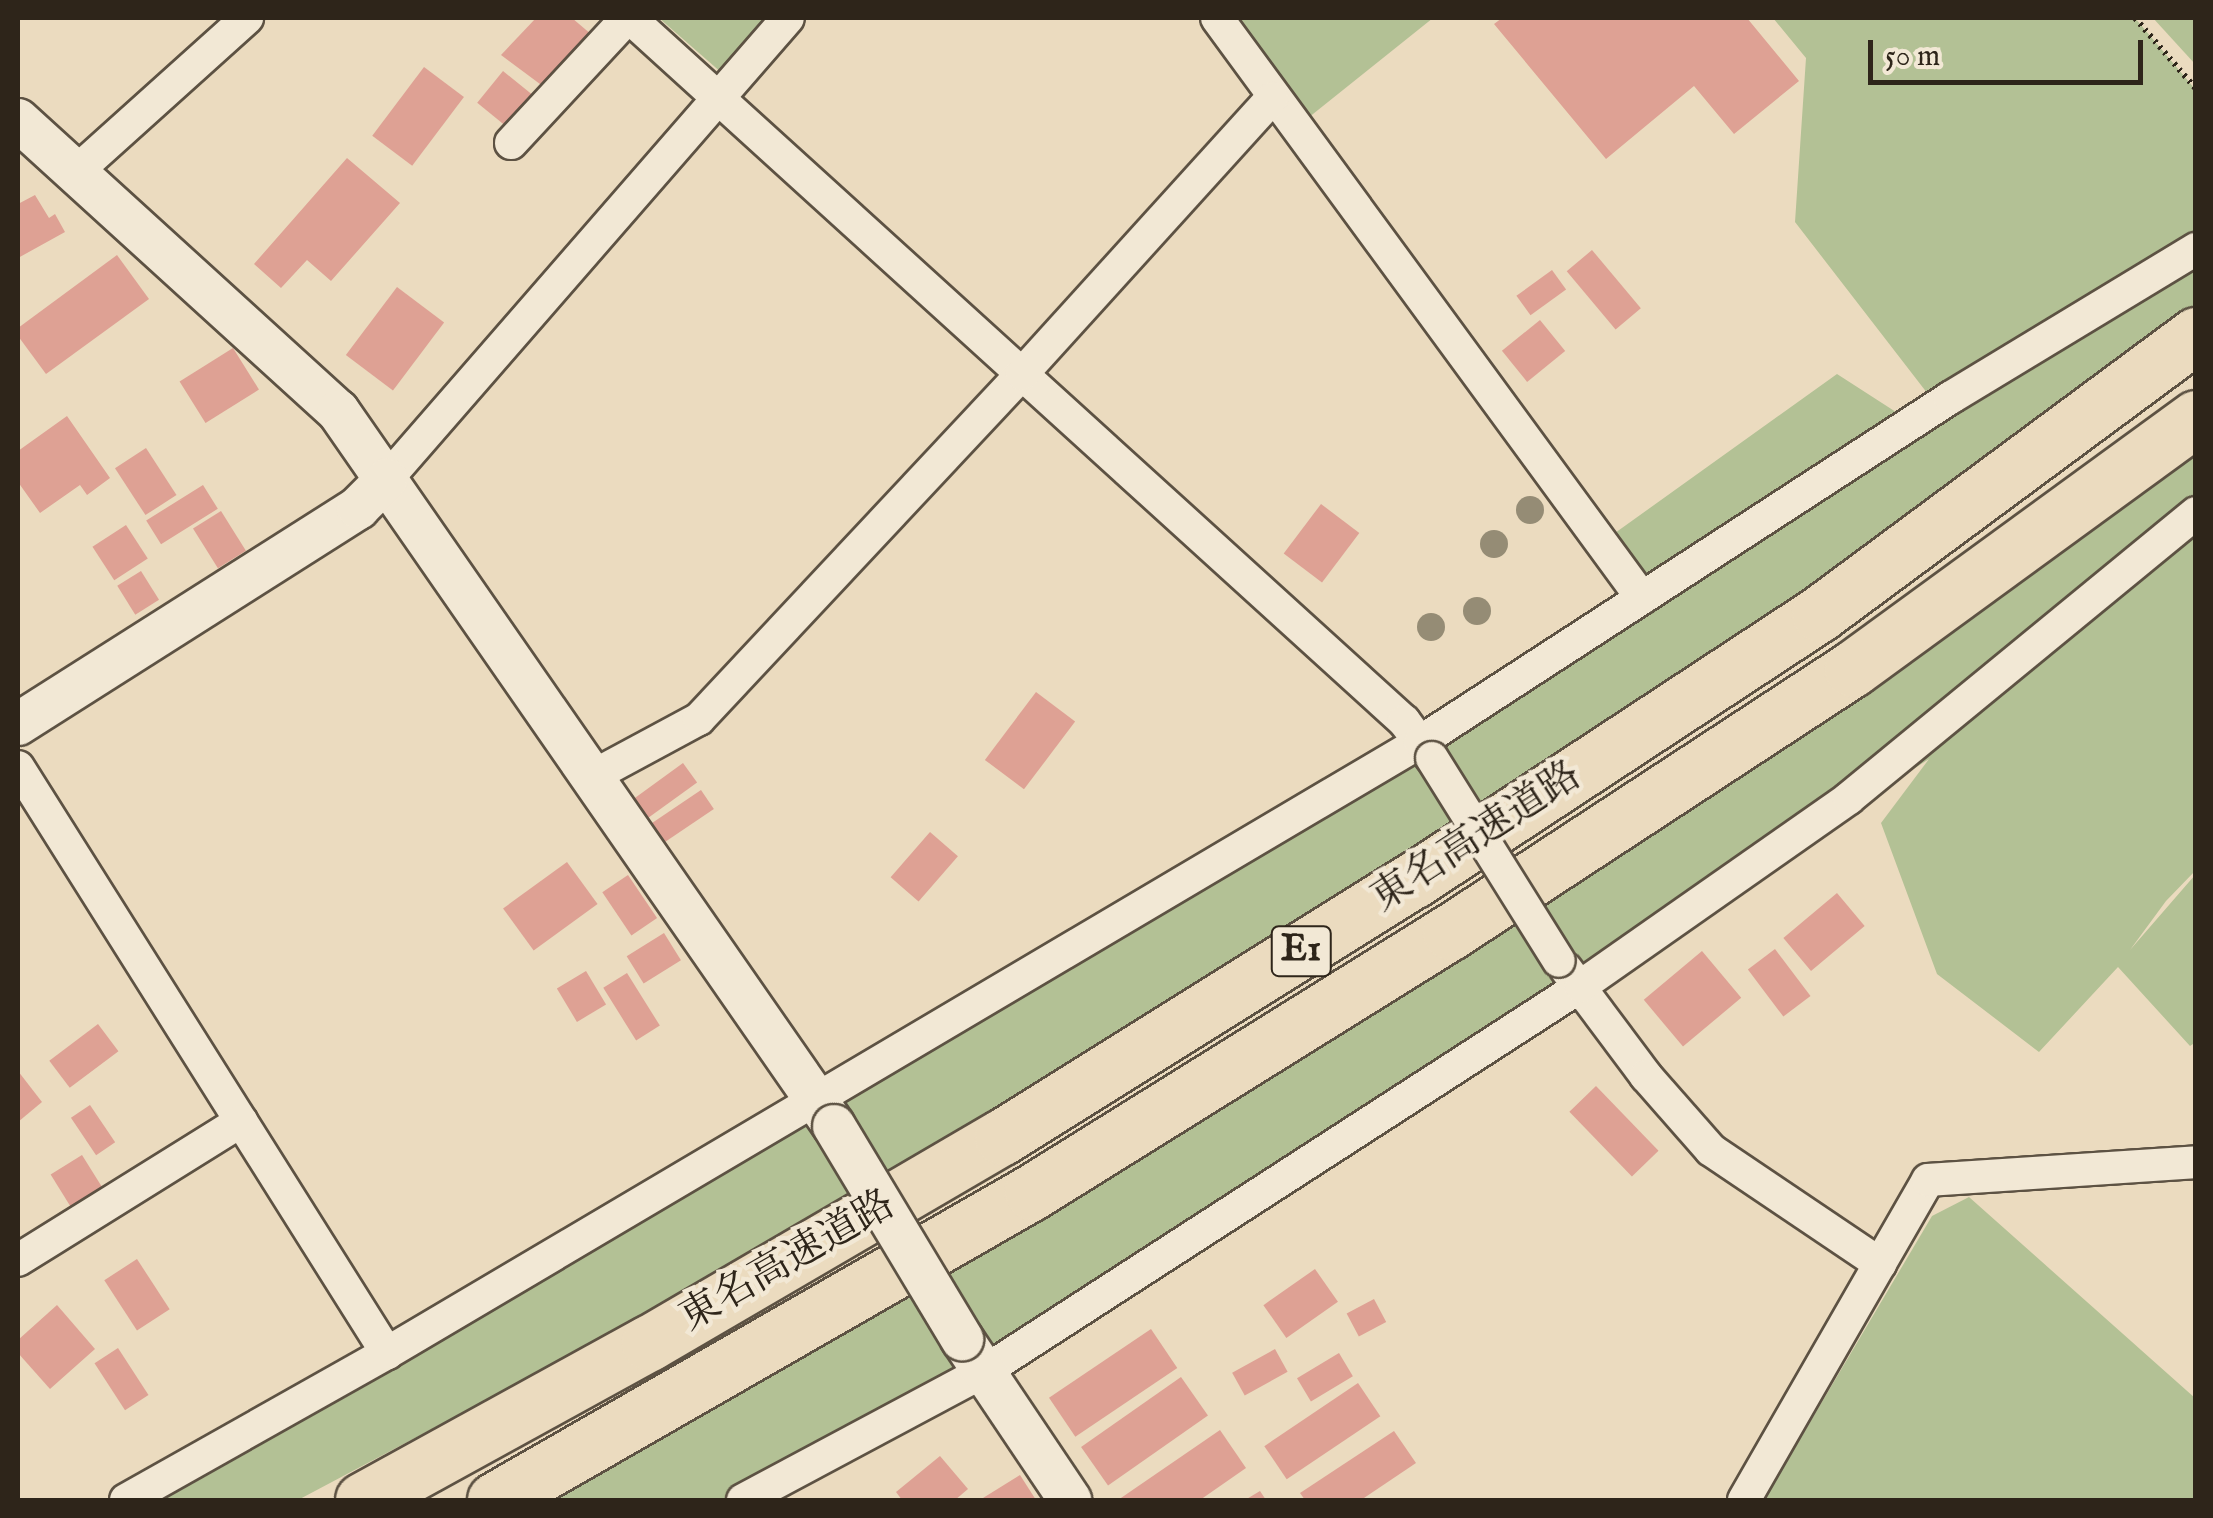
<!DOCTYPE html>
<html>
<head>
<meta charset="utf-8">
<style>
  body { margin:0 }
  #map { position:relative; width:2213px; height:1518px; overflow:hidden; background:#ebdbbf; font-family:"IM FELL English","Noto Serif JP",serif }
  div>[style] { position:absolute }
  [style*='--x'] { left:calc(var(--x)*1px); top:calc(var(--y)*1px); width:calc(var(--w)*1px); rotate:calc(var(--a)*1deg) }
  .green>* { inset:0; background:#b3c195 }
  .building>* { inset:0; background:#dea194; transform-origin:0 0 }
  .path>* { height:6px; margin-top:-3px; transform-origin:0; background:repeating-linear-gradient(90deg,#2e251a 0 2.5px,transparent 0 7.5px) }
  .roads { filter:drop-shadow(2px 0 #5d5243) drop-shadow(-2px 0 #5d5243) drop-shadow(0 2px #5d5243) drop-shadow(0 -2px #5d5243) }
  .minor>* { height:32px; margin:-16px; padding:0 16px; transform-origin:16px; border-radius:16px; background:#f2e8d5 }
  .tertiary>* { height:42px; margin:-21px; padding:0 21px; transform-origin:21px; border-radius:21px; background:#f2e8d5 }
  .motorway>* { height:55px; margin:-27.5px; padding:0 27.5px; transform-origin:27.5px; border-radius:27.5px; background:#ebdbbf }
  .bridges { filter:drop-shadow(2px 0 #5d5243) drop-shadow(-2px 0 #5d5243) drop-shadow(0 2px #5d5243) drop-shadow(0 -2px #5d5243) }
  .minor-bridge>* { height:32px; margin:-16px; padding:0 16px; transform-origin:16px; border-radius:16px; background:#f2e8d5 }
  .tertiary-bridge>* { height:42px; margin:-21px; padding:0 21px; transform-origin:21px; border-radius:21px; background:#f2e8d5 }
  .trees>* { width:28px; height:28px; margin:-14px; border-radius:50%; background:#958c75 }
  span { translate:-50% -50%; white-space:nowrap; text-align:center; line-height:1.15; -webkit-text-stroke:9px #f2e8d5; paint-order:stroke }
  .shield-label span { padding:2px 8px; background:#f2e8d5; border:2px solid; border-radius:8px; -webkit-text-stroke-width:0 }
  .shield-label { font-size:38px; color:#2e251a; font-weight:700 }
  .street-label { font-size:40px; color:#2e251a }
  .frame { position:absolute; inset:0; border:20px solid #2e251a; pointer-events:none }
  .scale { position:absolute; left:1868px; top:40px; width:275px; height:45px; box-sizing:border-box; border:5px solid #2e251a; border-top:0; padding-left:12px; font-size:30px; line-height:35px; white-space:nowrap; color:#2e251a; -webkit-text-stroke:8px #f2e8d5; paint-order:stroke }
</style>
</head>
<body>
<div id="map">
  <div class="green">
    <i style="clip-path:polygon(659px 18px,773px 18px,723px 74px)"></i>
    <i style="clip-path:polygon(1220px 18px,1433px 18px,1303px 122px)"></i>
    <i style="clip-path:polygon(1773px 18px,2135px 18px,2195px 89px,2195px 243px,1931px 398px,1795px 222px,1806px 58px)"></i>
    <i style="clip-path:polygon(2153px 18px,2195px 18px,2195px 64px)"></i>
    <i style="clip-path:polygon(2195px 251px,2195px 308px,2096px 387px,1725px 649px,1173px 1002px,701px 1286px,298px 1500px,123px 1500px,1641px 599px,1601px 543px,1837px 374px,1913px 423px)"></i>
    <i style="clip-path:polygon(2195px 420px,2195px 871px,2166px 901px,2130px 950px,2195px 875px,2196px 1042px,2190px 1046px,2118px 967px,2039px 1052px,1937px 974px,1881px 823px,1929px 759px,1627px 954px,749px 1500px,541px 1500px)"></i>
    <i style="clip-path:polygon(1969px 1197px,2195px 1398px,2195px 1500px,1764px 1500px,1932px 1216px)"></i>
  </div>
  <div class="building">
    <i style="clip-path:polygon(536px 18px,572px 18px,592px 35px,544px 87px,501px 55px)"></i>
    <i style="clip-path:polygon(1502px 18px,1747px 18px,1799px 81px,1734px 134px,1694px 86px,1606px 159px,1494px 24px)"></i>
    <i style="left:424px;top:67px;width:50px;height:86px;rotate:37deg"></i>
    <i style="left:503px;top:71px;width:49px;height:41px;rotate:39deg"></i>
    <i style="clip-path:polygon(347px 158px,400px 203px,331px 281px,307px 260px,281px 288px,254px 264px)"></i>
    <i style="clip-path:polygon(35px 195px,49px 218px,55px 214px,65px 232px,18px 258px,18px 204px)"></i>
    <i style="left:1592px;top:250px;width:76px;height:33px;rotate:50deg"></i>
    <i style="clip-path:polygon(117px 255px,149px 299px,46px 374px,18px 336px,18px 328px)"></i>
    <i style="left:1552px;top:270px;width:24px;height:44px;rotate:54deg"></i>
    <i style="left:397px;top:287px;width:59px;height:85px;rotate:37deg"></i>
    <i style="left:1540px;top:320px;width:40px;height:49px;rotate:51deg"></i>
    <i style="left:233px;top:348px;width:49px;height:63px;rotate:58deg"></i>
    <i style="clip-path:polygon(67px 416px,110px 478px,87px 495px,80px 485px,40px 513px,18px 482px,18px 451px)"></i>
    <i style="left:146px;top:448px;width:56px;height:37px;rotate:57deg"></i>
    <i style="left:203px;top:485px;width:28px;height:67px;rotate:58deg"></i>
    <i style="left:1321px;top:504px;width:48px;height:62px;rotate:37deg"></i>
    <i style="left:221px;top:511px;width:47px;height:33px;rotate:58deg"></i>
    <i style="left:126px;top:525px;width:40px;height:40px;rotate:57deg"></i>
    <i style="left:141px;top:571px;width:34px;height:28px;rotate:58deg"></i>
    <i style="left:1036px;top:692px;width:49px;height:85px;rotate:37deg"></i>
    <i style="left:683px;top:763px;width:24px;height:62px;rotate:54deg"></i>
    <i style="left:701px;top:790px;width:23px;height:63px;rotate:56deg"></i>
    <i style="left:930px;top:832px;width:37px;height:60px;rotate:41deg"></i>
    <i style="left:567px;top:862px;width:52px;height:79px;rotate:54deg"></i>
    <i style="left:628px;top:875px;width:52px;height:31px;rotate:56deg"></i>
    <i style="left:1837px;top:893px;width:43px;height:70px;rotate:50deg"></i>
    <i style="left:664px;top:933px;width:32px;height:44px;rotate:58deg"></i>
    <i style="left:1775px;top:949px;width:59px;height:34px;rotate:53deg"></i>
    <i style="left:1702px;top:951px;width:61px;height:76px;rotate:50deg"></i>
    <i style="left:586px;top:971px;width:39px;height:34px;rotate:59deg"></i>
    <i style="left:627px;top:973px;width:62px;height:28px;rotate:58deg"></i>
    <i style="left:98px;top:1024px;width:34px;height:61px;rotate:53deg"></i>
    <i style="clip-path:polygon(18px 1071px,42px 1102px,18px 1122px)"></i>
    <i style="left:1596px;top:1086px;width:90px;height:37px;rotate:46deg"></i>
    <i style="left:90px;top:1105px;width:45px;height:23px;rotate:56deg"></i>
    <i style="left:82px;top:1155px;width:39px;height:37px;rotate:58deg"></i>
    <i style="left:137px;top:1259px;width:60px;height:39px;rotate:57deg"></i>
    <i style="left:1315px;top:1269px;width:40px;height:63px;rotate:55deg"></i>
    <i style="left:1374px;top:1299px;width:26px;height:31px;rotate:62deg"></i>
    <i style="clip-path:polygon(57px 1305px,95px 1349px,50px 1389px,18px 1353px,18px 1340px)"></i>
    <i style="left:1151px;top:1329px;width:47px;height:123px;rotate:56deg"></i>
    <i style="left:118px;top:1348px;width:56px;height:28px;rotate:57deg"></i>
    <i style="left:1275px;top:1349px;width:26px;height:49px;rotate:61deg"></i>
    <i style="left:1339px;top:1353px;width:27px;height:49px;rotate:59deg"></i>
    <i style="left:1181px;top:1377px;width:47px;height:122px;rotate:55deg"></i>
    <i style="left:1358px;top:1383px;width:40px;height:113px;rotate:56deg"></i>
    <i style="clip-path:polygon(1220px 1430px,1246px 1468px,1200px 1500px,1118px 1500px)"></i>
    <i style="clip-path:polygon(1394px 1431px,1416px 1463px,1361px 1500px,1305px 1500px,1300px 1493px)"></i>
    <i style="clip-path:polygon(940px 1456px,968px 1489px,955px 1500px,902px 1500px,896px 1492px)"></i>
    <i style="clip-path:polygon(1020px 1475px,1036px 1500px,985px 1500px,983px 1498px)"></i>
    <i style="clip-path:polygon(1260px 1491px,1266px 1500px,1245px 1500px)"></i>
  </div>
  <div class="path">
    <i style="--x:2135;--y:18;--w:94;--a:49.3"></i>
  </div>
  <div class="roads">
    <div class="minor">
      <i style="--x:630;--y:18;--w:1046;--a:42.25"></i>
      <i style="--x:1404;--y:721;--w:45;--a:53.1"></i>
      <i style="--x:1217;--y:18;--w:719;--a:53.77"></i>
      <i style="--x:511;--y:143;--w:171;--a:-47.1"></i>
      <i style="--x:77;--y:171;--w:229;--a:-42"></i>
      <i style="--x:386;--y:480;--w:612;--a:-48.97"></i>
      <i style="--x:18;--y:767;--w:693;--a:57.8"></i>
      <i style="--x:593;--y:776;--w:120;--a:-28.3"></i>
      <i style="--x:699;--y:719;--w:473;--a:-46.9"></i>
      <i style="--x:1022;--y:374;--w:372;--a:-47.8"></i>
      <i style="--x:1566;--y:969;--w:134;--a:53.2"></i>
      <i style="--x:1646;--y:1076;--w:98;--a:48.7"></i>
      <i style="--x:1711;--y:1150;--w:204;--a:34"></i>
      <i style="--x:18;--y:1260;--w:263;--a:-31.9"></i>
      <i style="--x:126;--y:1500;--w:300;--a:-29.4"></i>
      <i style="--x:387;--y:1353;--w:1200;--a:-30.6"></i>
      <i style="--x:1420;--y:742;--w:632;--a:-32.99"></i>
      <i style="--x:1950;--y:398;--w:288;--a:-31.2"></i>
      <i style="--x:743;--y:1500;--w:274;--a:-28.1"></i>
      <i style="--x:985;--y:1371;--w:710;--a:-32.86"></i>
      <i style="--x:1581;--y:986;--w:327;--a:-35"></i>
      <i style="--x:1849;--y:798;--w:449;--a:-39.4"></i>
      <i style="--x:1744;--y:1500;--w:369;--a:-60.1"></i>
      <i style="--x:1928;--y:1180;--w:269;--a:-3.8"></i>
    </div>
    <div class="tertiary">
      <i style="--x:18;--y:120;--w:433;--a:42.3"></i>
      <i style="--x:338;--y:411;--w:870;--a:55.25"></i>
      <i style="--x:18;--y:724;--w:403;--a:-32.4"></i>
      <i style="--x:358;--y:508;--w:40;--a:-45"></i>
      <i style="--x:962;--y:1339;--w:194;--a:56.1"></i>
    </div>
    <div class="motorway">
      <i style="--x:363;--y:1500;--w:326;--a:-28.8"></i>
      <i style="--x:649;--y:1343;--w:409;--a:-30.3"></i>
      <i style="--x:1002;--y:1137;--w:486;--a:-32"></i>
      <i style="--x:1414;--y:880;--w:485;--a:-33.3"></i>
      <i style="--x:1819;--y:614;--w:469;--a:-36.5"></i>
      <i style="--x:495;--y:1500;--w:619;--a:-29.84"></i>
      <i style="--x:1032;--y:1192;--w:492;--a:-31.9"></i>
      <i style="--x:1450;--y:932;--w:480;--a:-33.2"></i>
      <i style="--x:1852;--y:669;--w:426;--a:-36.1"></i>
    </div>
  </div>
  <div class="bridges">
    <div class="minor-bridge">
      <i style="--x:1432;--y:758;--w:239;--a:58"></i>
    </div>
    <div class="tertiary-bridge">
      <i style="--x:834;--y:1126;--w:249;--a:59"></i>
    </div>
  </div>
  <div class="trees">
    <i style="left:1530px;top:510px"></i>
    <i style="left:1494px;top:544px"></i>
    <i style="left:1477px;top:611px"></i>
    <i style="left:1431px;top:627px"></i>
  </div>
  <div class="shield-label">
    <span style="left:1301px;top:951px">E1</span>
  </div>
  <div class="street-label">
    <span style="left:1477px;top:838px;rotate:-33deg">東名高速道路</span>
    <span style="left:788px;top:1262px;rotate:-30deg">東名高速道路</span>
  </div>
  <div class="frame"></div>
  <div class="scale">50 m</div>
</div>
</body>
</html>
